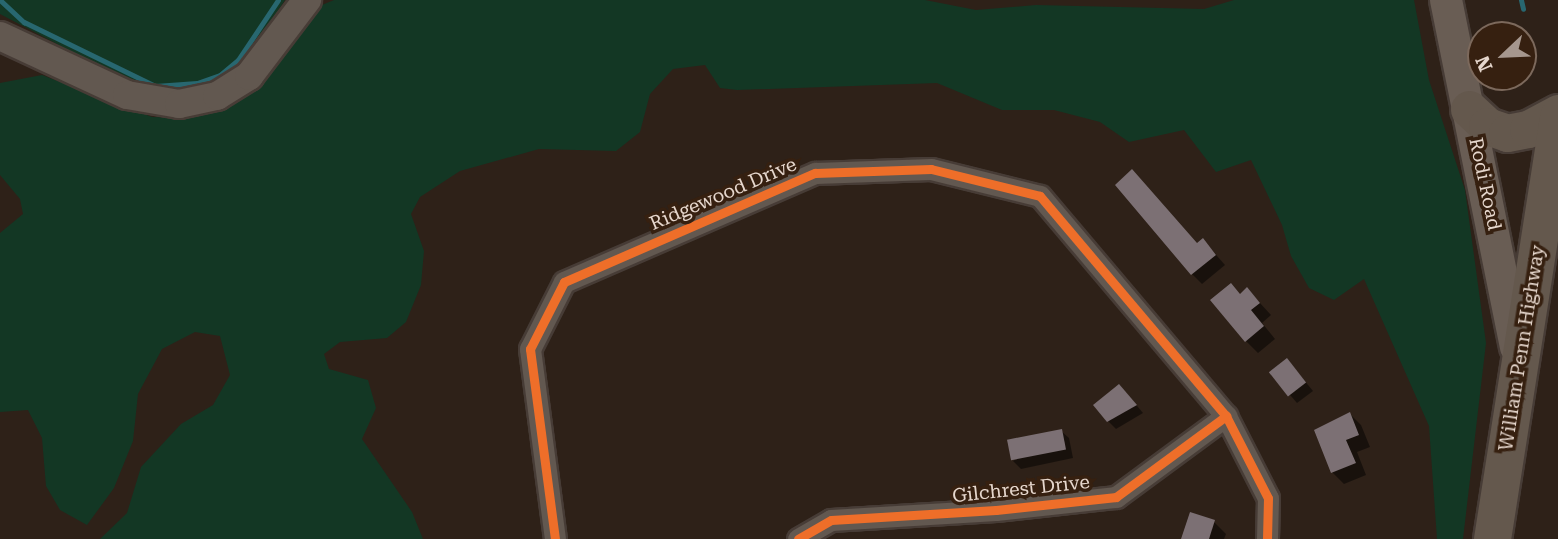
<!DOCTYPE html>
<html>
<head>
<meta charset="utf-8">
<style>
  body { margin:0 }
  #map { position:relative; width:1558px; height:539px; overflow:hidden; background:#2e2118; font-family:"Roboto Serif",serif }
  div>[style] { position:absolute }
  [style*='--x'] { left:calc(var(--x)*1px); top:calc(var(--y)*1px); width:calc(var(--w)*1px); rotate:calc(var(--a)*1deg) }
  .green>* { inset:0; background:#133724 }
  .shadow>* { inset:0; background:#0007 }
  .stream>* { height:5px; margin:-2.5px; padding:0 2.5px; transform-origin:2.5px; border-radius:2.5px; background:#286770 }
  .building>* { inset:0; background:#7c7074; transform-origin:0 0 }
  .roads { filter:drop-shadow(2px 0 #473c36) drop-shadow(-2px 0 #473c36) drop-shadow(0 2px #473c36) drop-shadow(0 -2px #473c36) }
  .street>* { height:21px; margin:-10.5px; padding:0 10.5px; transform-origin:10.5px; border-radius:10.5px; background:#625850 }
  .secondary>* { height:28px; margin:-14px; padding:0 14px; transform-origin:14px; border-radius:14px; background:#625850 }
  .primary>* { height:32px; margin:-16px; padding:0 16px; transform-origin:16px; border-radius:16px; background:#695d54 }
  .highway>* { height:37px; margin:-18.5px; padding:0 18.5px; transform-origin:18.5px; border-radius:18.5px; background:#64584d }
  .cycleway>* { height:9px; margin:-4.5px; padding:0 4.5px; transform-origin:4.5px; border-radius:4.5px; background:#ee6e29 }
  span { translate:-50% -50%; white-space:nowrap; text-align:center; line-height:1.15; -webkit-text-stroke:7px #362010; paint-order:stroke }
  .street-label { font-size:19px; color:#e6d7cd }
  .north { position:absolute; left:1467px; top:21px; width:70px; height:70px; box-sizing:border-box; background:#362010; border:2px solid #7c695c; border-radius:50%; rotate:247deg; font-size:19px; font-weight:700; line-height:28px; text-align:center; color:#e6d7cd }
  .north::after { content:''; display:block; margin:auto; width:24px; height:32px; background:#a6978e; clip-path:polygon(50% 0,100% 100%,50% 72%,0 100%) }
</style>
</head>
<body>
<div id="map">
  <div class="green">
    <i style="clip-path:polygon(0 0,285px 0,241px 66px,203px 88px,143px 89px,0 14px)"></i>
    <i style="clip-path:polygon(334px 0,925px 0,976px 10px,1036px 5px,1204px 9px,1234px 0,1414px 0,1429px 80px,1465px 190px,1486px 343px,1463px 539px,1437px 539px,1429px 426px,1364px 279px,1334px 300px,1309px 288px,1291px 256px,1282px 225px,1251px 160px,1216px 172px,1184px 130px,1129px 142px,1100px 122px,1054px 110px,1002px 110px,937px 83px,737px 90px,720px 88px,705px 65px,673px 69px,650px 94px,640px 132px,616px 151px,539px 149px,460px 171px,420px 197px,411px 214px,424px 251px,421px 285px,406px 322px,387px 338px,340px 342px,324px 354px,329px 369px,368px 380px,376px 408px,362px 439px,412px 512px,423px 539px,100px 539px,127px 513px,141px 467px,181px 424px,213px 405px,230px 375px,220px 336px,195px 332px,162px 349px,138px 394px,133px 441px,114px 488px,87px 525px,60px 510px,46px 486px,42px 438px,28px 410px,0 412px,0 233px,23px 214px,20px 199px,0 175px,0 83px,42px 75px,152px 117px,186px 118px,232px 105px,271px 72px,322px 5px)"></i>
  </div>
  <div class="shadow">
    <i style="clip-path:polygon(1203px 240px,1225px 265px,1202px 284px,1192px 274px,1197px 244px)"></i>
    <i style="clip-path:polygon(1247px 289px,1271px 315px,1262px 323px,1275px 339px,1258px 353px,1246px 341px)"></i>
    <i style="clip-path:polygon(1294px 368px,1313px 391px,1297px 403px,1271px 373px)"></i>
    <i style="clip-path:polygon(1127px 394px,1143px 413px,1116px 429px,1108px 421px)"></i>
    <i style="clip-path:polygon(1350px 414px,1361px 425px,1370px 447px,1357px 452px,1366px 475px,1344px 484px,1332px 472px)"></i>
    <i style="clip-path:polygon(1061px 431px,1069px 438px,1073px 458px,1021px 469px,1013px 461px)"></i>
    <i style="clip-path:polygon(1214px 522px,1226px 534px,1224px 539px,1182px 539px)"></i>
  </div>
  <div class="stream">
    <i style="--x:0;--y:0;--w:33;--a:43"></i>
    <i style="--x:24;--y:22;--w:146;--a:26"></i>
    <i style="--x:155;--y:86;--w:42;--a:-4.1"></i>
    <i style="--x:197;--y:83;--w:24;--a:-19"></i>
    <i style="--x:220;--y:75;--w:23;--a:-40"></i>
    <i style="--x:238;--y:60;--w:72;--a:-56.3"></i>
    <i style="--x:1521;--y:0;--w:9;--a:77"></i>
  </div>
  <div class="building">
    <i style="clip-path:polygon(1132px 169px,1197px 243px,1203px 238px,1216px 255px,1191px 275px,1115px 185px)"></i>
    <i style="clip-path:polygon(1231px 283px,1240px 294px,1247px 287px,1260px 303px,1251px 310px,1264px 326px,1245px 342px,1210px 300px)"></i>
    <i style="left:1287px;top:358px;width:31px;height:23px;rotate:52deg"></i>
    <i style="clip-path:polygon(1119px 384px,1137px 405px,1107px 422px,1093px 405px)"></i>
    <i style="clip-path:polygon(1350px 412px,1359px 435px,1346px 440px,1356px 463px,1331px 473px,1314px 430px)"></i>
    <i style="left:1062px;top:429px;width:21px;height:56px;rotate:79deg"></i>
    <i style="clip-path:polygon(1190px 512px,1215px 520px,1209px 539px,1181px 539px)"></i>
  </div>
  <div class="roads">
    <div class="street">
      <i style="--x:555;--y:539;--w:192;--a:-97.5"></i>
      <i style="--x:530;--y:349;--w:75;--a:-63.1"></i>
      <i style="--x:564;--y:282;--w:274;--a:-23.5"></i>
      <i style="--x:815;--y:173;--w:116;--a:-2"></i>
      <i style="--x:931;--y:169;--w:112;--a:13.9"></i>
      <i style="--x:1040;--y:196;--w:288;--a:49.8"></i>
      <i style="--x:1226;--y:416;--w:92;--a:62.9"></i>
      <i style="--x:1268;--y:498;--w:41;--a:91.4"></i>
      <i style="--x:798;--y:539;--w:38;--a:-30"></i>
      <i style="--x:831;--y:520;--w:165;--a:-3.5"></i>
      <i style="--x:996;--y:510;--w:121;--a:-6.2"></i>
      <i style="--x:1116;--y:497;--w:137;--a:-36.4"></i>
    </div>
    <div class="secondary">
      <i style="--x:0;--y:36;--w:140;--a:24.9"></i>
      <i style="--x:127;--y:95;--w:53;--a:9.8"></i>
      <i style="--x:179;--y:104;--w:39;--a:-12"></i>
      <i style="--x:217;--y:96;--w:38;--a:-32"></i>
      <i style="--x:249;--y:76;--w:96;--a:-52.7"></i>
    </div>
    <div class="primary">
      <i style="--x:1446;--y:0;--w:354;--a:78.6"></i>
    </div>
    <div class="highway">
      <i style="--x:1469;--y:109;--w:25;--a:43"></i>
      <i style="--x:1487;--y:126;--w:21;--a:19"></i>
      <i style="--x:1507;--y:133;--w:21;--a:-11"></i>
      <i style="--x:1528;--y:129;--w:34;--a:-28"></i>
      <i style="--x:1492;--y:539;--w:428;--a:-81.1"></i>
    </div>
  </div>
  <div class="cycleway">
    <i style="--x:555;--y:539;--w:192;--a:-97.5"></i>
    <i style="--x:530;--y:349;--w:75;--a:-63.1"></i>
    <i style="--x:564;--y:282;--w:274;--a:-23.5"></i>
    <i style="--x:815;--y:173;--w:116;--a:-2"></i>
    <i style="--x:931;--y:169;--w:112;--a:13.9"></i>
    <i style="--x:1040;--y:196;--w:288;--a:49.8"></i>
    <i style="--x:1226;--y:416;--w:92;--a:62.9"></i>
    <i style="--x:1268;--y:498;--w:41;--a:91.4"></i>
    <i style="--x:798;--y:539;--w:38;--a:-30"></i>
    <i style="--x:831;--y:520;--w:165;--a:-3.5"></i>
    <i style="--x:996;--y:510;--w:121;--a:-6.2"></i>
    <i style="--x:1116;--y:497;--w:137;--a:-36.4"></i>
  </div>
  <div class="street-label">
    <span style="left:1485px;top:184px;rotate:78deg">Rodi Road</span>
    <span style="left:723px;top:194px;rotate:-23deg">Ridgewood Drive</span>
    <span style="left:1522px;top:348px;rotate:-81deg">William Penn Highway</span>
    <span style="left:1021px;top:489px;rotate:-6deg">Gilchrest Drive</span>
  </div>
  <div class="north">N</div>
</div>
</body>
</html>
